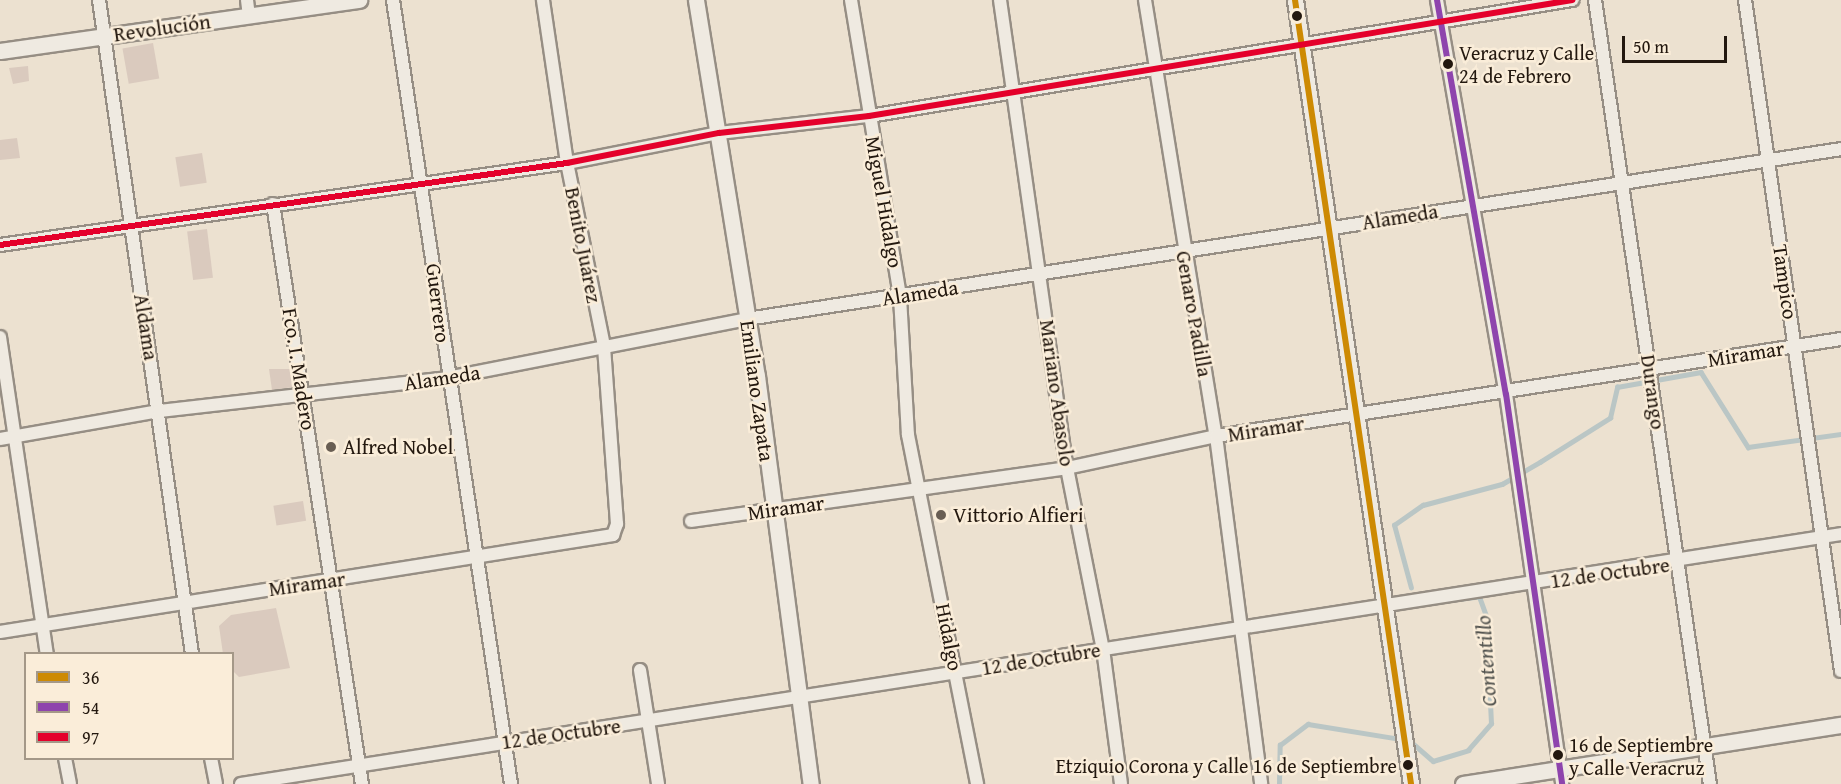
<!DOCTYPE html>
<html>
<head>
<meta charset="utf-8">
<style>
  body { margin:0 }
  #map { position:relative; width:1841px; height:784px; overflow:hidden; background:#ece1d0; font-family:"Gentium Book Plus",serif }
  div>[style] { position:absolute }
  [style*='--x'] { left:calc(var(--x)*1px); top:calc(var(--y)*1px); width:calc(var(--w)*1px); rotate:calc(var(--a)*1deg) }
  .stream>* { height:4.5px; margin:-2.25px; padding:0 2.25px; transform-origin:2.25px; border-radius:2.25px; background:#bac6c5 }
  .building>* { inset:0; background:#dacabe; transform-origin:0 0 }
  .roads { filter:drop-shadow(2px 0 #968e84) drop-shadow(-2px 0 #968e84) drop-shadow(0 2px #968e84) drop-shadow(0 -2px #968e84) }
  .minor>* { height:12px; margin:-6px; padding:0 6px; transform-origin:6px; border-radius:6px; background:#efeae1 }
  .tertiary>* { height:15px; margin:-7.5px; padding:0 7.5px; transform-origin:7.5px; border-radius:7.5px; background:#efeae1 }
  .bus-1>* { height:6px; margin:-3px; padding:0 3px; transform-origin:3px; border-radius:3px; background:#cd8a03 }
  .bus-2>* { height:6px; margin:-3px; padding:0 3px; transform-origin:3px; border-radius:3px; background:#8e44ad }
  .bus-3>* { height:6px; margin:-3px; padding:0 3px; transform-origin:3px; border-radius:3px; background:#e4002b }
  .dots>* { width:16px; height:16px; translate:-50% -50%; box-sizing:border-box; border:3px solid #faedd9; border-radius:50% }
  span { translate:-50% -50%; white-space:nowrap; text-align:center; line-height:1.15; -webkit-text-stroke:5px #faedd9; paint-order:stroke }
  .bus-label { font-size:20px; color:#23180f }
  .left { translate:0 -50%; text-align:left }
  .right { translate:-100% -50%; text-align:right }
  .street-label { font-size:21px; color:#23180f }
  .poi-label { font-size:21px; color:#23180f }
  .water-label { font-size:22px; color:#50514d; font-style:italic }
  .legend { position:absolute; left:24px; top:652px; width:210px; height:108px; box-sizing:border-box; background:#faedd9; border:2px solid #a49888; margin:0; padding:8px 10px; list-style:none; font-size:18px; color:#23180f }
  .legend li { display:flex; align-items:center; gap:12px; height:30px }
  .legend b { width:30px; border:2px solid #a49888 }
  .scale { position:absolute; left:1622px; top:36px; width:105px; height:27px; box-sizing:border-box; border:3px solid #23180f; border-top:0; padding-left:8px; font-size:18px; line-height:21px; white-space:nowrap; color:#23180f; -webkit-text-stroke:4px #faedd9; paint-order:stroke }
</style>
</head>
<body>
<div id="map">
  <div class="stream">
    <i style="--x:1411;--y:588;--w:65;--a:-105.1"></i>
    <i style="--x:1394;--y:525;--w:35;--a:-35"></i>
    <i style="--x:1423;--y:505;--w:82;--a:-14.9"></i>
    <i style="--x:1502;--y:484;--w:44;--a:-30.1"></i>
    <i style="--x:1540;--y:462;--w:83;--a:-32.2"></i>
    <i style="--x:1610;--y:418;--w:32;--a:-77"></i>
    <i style="--x:1617;--y:387;--w:85;--a:-10.1"></i>
    <i style="--x:1701;--y:372;--w:89;--a:57.9"></i>
    <i style="--x:1748;--y:447;--w:94;--a:-8"></i>
    <i style="--x:1409;--y:740;--w:32;--a:41"></i>
    <i style="--x:1433;--y:761;--w:37;--a:-17"></i>
    <i style="--x:1468;--y:750;--w:35;--a:-49"></i>
    <i style="--x:1491;--y:724;--w:108;--a:-92.7"></i>
    <i style="--x:1486;--y:616;--w:20;--a:-110"></i>
    <i style="--x:1479;--y:597;--w:31;--a:173"></i>
    <i style="--x:1279;--y:784;--w:39;--a:-89"></i>
    <i style="--x:1280;--y:745;--w:35;--a:-37"></i>
    <i style="--x:1308;--y:724;--w:94;--a:9.2"></i>
  </div>
  <div class="building">
    <i style="left:153px;top:43px;width:36px;height:31px;rotate:80deg"></i>
    <i style="clip-path:polygon(28px 66px,29px 81px,13px 84px,9px 68px)"></i>
    <i style="clip-path:polygon(17px 138px,20px 158px,0 160px,0 140px)"></i>
    <i style="left:202px;top:153px;width:30px;height:27px;rotate:81deg"></i>
    <i style="left:207px;top:229px;width:49px;height:20px;rotate:83deg"></i>
    <i style="clip-path:polygon(269px 369px,290px 369px,293px 387px,272px 390px)"></i>
    <i style="left:303px;top:501px;width:20px;height:30px;rotate:81deg"></i>
    <i style="clip-path:polygon(276px 608px,290px 668px,239px 677px,232px 670px,232px 654px,223px 654px,219px 626px,231px 615px)"></i>
  </div>
  <div class="roads">
    <div class="minor">
      <i style="--x:99;--y:0;--w:661;--a:81.91"></i>
      <i style="--x:247;--y:0;--w:16;--a:83"></i>
      <i style="--x:393;--y:0;--w:793;--a:81.44"></i>
      <i style="--x:851;--y:0;--w:301;--a:80.6"></i>
      <i style="--x:900;--y:297;--w:138;--a:86.7"></i>
      <i style="--x:908;--y:435;--w:356;--a:78.8"></i>
      <i style="--x:1000;--y:0;--w:473;--a:81.9"></i>
      <i style="--x:1067;--y:468;--w:185;--a:78.8"></i>
      <i style="--x:1103;--y:649;--w:136;--a:82.4"></i>
      <i style="--x:1145;--y:0;--w:442;--a:80.8"></i>
      <i style="--x:1216;--y:436;--w:351;--a:82.6"></i>
      <i style="--x:1437;--y:0;--w:400;--a:80.1"></i>
      <i style="--x:1506;--y:394;--w:394;--a:81.8"></i>
      <i style="--x:1595;--y:0;--w:792;--a:81.66"></i>
      <i style="--x:1745;--y:0;--w:678;--a:81.86"></i>
      <i style="--x:273;--y:204;--w:587;--a:81.28"></i>
      <i style="--x:0;--y:245;--w:573;--a:-8.23"></i>
      <i style="--x:567;--y:163;--w:155;--a:-11.2"></i>
      <i style="--x:719;--y:133;--w:151;--a:-6.5"></i>
      <i style="--x:869;--y:116;--w:713;--a:-9.37"></i>
      <i style="--x:0;--y:337;--w:320;--a:81.6"></i>
      <i style="--x:0;--y:439;--w:161;--a:-10"></i>
      <i style="--x:159;--y:411;--w:290;--a:-6.5"></i>
      <i style="--x:447;--y:378;--w:306;--a:-11.1"></i>
      <i style="--x:747;--y:319;--w:1107;--a:-8.83"></i>
      <i style="--x:691;--y:521;--w:380;--a:-8"></i>
      <i style="--x:1067;--y:468;--w:152;--a:-12.1"></i>
      <i style="--x:1216;--y:436;--w:632;--a:-8.82"></i>
      <i style="--x:0;--y:632;--w:621;--a:-8.99"></i>
      <i style="--x:613;--y:535;--w:12;--a:-70"></i>
      <i style="--x:617;--y:524;--w:178;--a:-94.2"></i>
      <i style="--x:604;--y:346;--w:187;--a:-101.4"></i>
      <i style="--x:567;--y:163;--w:165;--a:-98.4"></i>
      <i style="--x:640;--y:670;--w:115;--a:81"></i>
      <i style="--x:65;--y:758;--w:26;--a:79"></i>
      <i style="--x:211;--y:758;--w:26;--a:79"></i>
      <i style="--x:241;--y:784;--w:1619;--a:-8.88"></i>
    </div>
    <div class="tertiary">
      <i style="--x:696;--y:0;--w:381;--a:80.8"></i>
      <i style="--x:757;--y:376;--w:412;--a:82.5"></i>
      <i style="--x:1295;--y:0;--w:793;--a:81.58"></i>
      <i style="--x:0;--y:51;--w:363;--a:-8.1"></i>
      <i style="--x:1463;--y:784;--w:383;--a:-8.9"></i>
    </div>
  </div>
  <div class="bus-1">
    <i style="--x:1295;--y:0;--w:793;--a:81.58"></i>
  </div>
  <div class="bus-2">
    <i style="--x:1437;--y:0;--w:400;--a:80.1"></i>
    <i style="--x:1506;--y:394;--w:394;--a:81.8"></i>
  </div>
  <div class="bus-3">
    <i style="--x:0;--y:245;--w:573;--a:-8.23"></i>
    <i style="--x:567;--y:163;--w:155;--a:-11.2"></i>
    <i style="--x:719;--y:133;--w:151;--a:-6.5"></i>
    <i style="--x:869;--y:116;--w:713;--a:-9.37"></i>
  </div>
  <div class="dots">
    <i style="left:1297px;top:16px;background:#23180f"></i>
    <i style="left:1448px;top:64px;background:#23180f"></i>
    <i style="left:331px;top:447px;background:#695e53"></i>
    <i style="left:941px;top:515px;background:#695e53"></i>
    <i style="left:1558px;top:755px;background:#23180f"></i>
    <i style="left:1408px;top:765px;background:#23180f"></i>
  </div>
  <div class="bus-label">
    <span class="left" style="left:1459px;top:64px">Veracruz y Calle<br>24 de Febrero</span>
    <span class="left" style="left:1569px;top:756px">16 de Septiembre<br>y Calle Veracruz</span>
    <span class="right" style="left:1397px;top:765px">Etziquio Corona y Calle 16 de Septiembre</span>
  </div>
  <div class="street-label">
    <span style="left:162px;top:28px;rotate:-8deg">Revolución</span>
    <span style="left:884px;top:202px;rotate:80deg">Miguel Hidalgo</span>
    <span style="left:1400px;top:217px;rotate:-9deg">Alameda</span>
    <span style="left:583px;top:245px;rotate:79deg">Benito Juárez</span>
    <span style="left:1785px;top:282px;rotate:82deg">Tampico</span>
    <span style="left:920px;top:293px;rotate:-9deg">Alameda</span>
    <span style="left:438px;top:303px;rotate:83deg">Guerrero</span>
    <span style="left:1194px;top:314px;rotate:80deg">Genaro Padilla</span>
    <span style="left:146px;top:327px;rotate:81deg">Aldama</span>
    <span style="left:1746px;top:354px;rotate:-9deg">Miramar</span>
    <span style="left:299px;top:369px;rotate:81deg">Fco. I. Madero</span>
    <span style="left:442px;top:378px;rotate:-9deg">Alameda</span>
    <span style="left:757px;top:391px;rotate:82deg">Emiliano Zapata</span>
    <span style="left:1653px;top:392px;rotate:82deg">Durango</span>
    <span style="left:1057px;top:393px;rotate:82deg">Mariano Abasolo</span>
    <span style="left:1266px;top:429px;rotate:-9deg">Miramar</span>
    <span style="left:786px;top:508px;rotate:-8deg">Miramar</span>
    <span style="left:1610px;top:573px;rotate:-8deg">12 de Octubre</span>
    <span style="left:307px;top:584px;rotate:-8deg">Miramar</span>
    <span style="left:949px;top:637px;rotate:79deg">Hidalgo</span>
    <span style="left:1041px;top:659px;rotate:-9deg">12 de Octubre</span>
    <span style="left:561px;top:734px;rotate:-8deg">12 de Octubre</span>
  </div>
  <div class="poi-label">
    <span class="left" style="left:343px;top:447px">Alfred Nobel</span>
    <span class="left" style="left:953px;top:515px">Vittorio Alfieri</span>
  </div>
  <div class="water-label">
    <span style="left:1486px;top:661px;rotate:-94deg">Contentillo</span>
  </div>
  <ul class="legend">
  <li><b style="height:8px;background:#cd8a03"></b>36</li>
  <li><b style="height:8px;background:#8e44ad"></b>54</li>
  <li><b style="height:8px;background:#e4002b"></b>97</li>
  </ul>
  <div class="scale">50 m</div>
</div>
</body>
</html>
